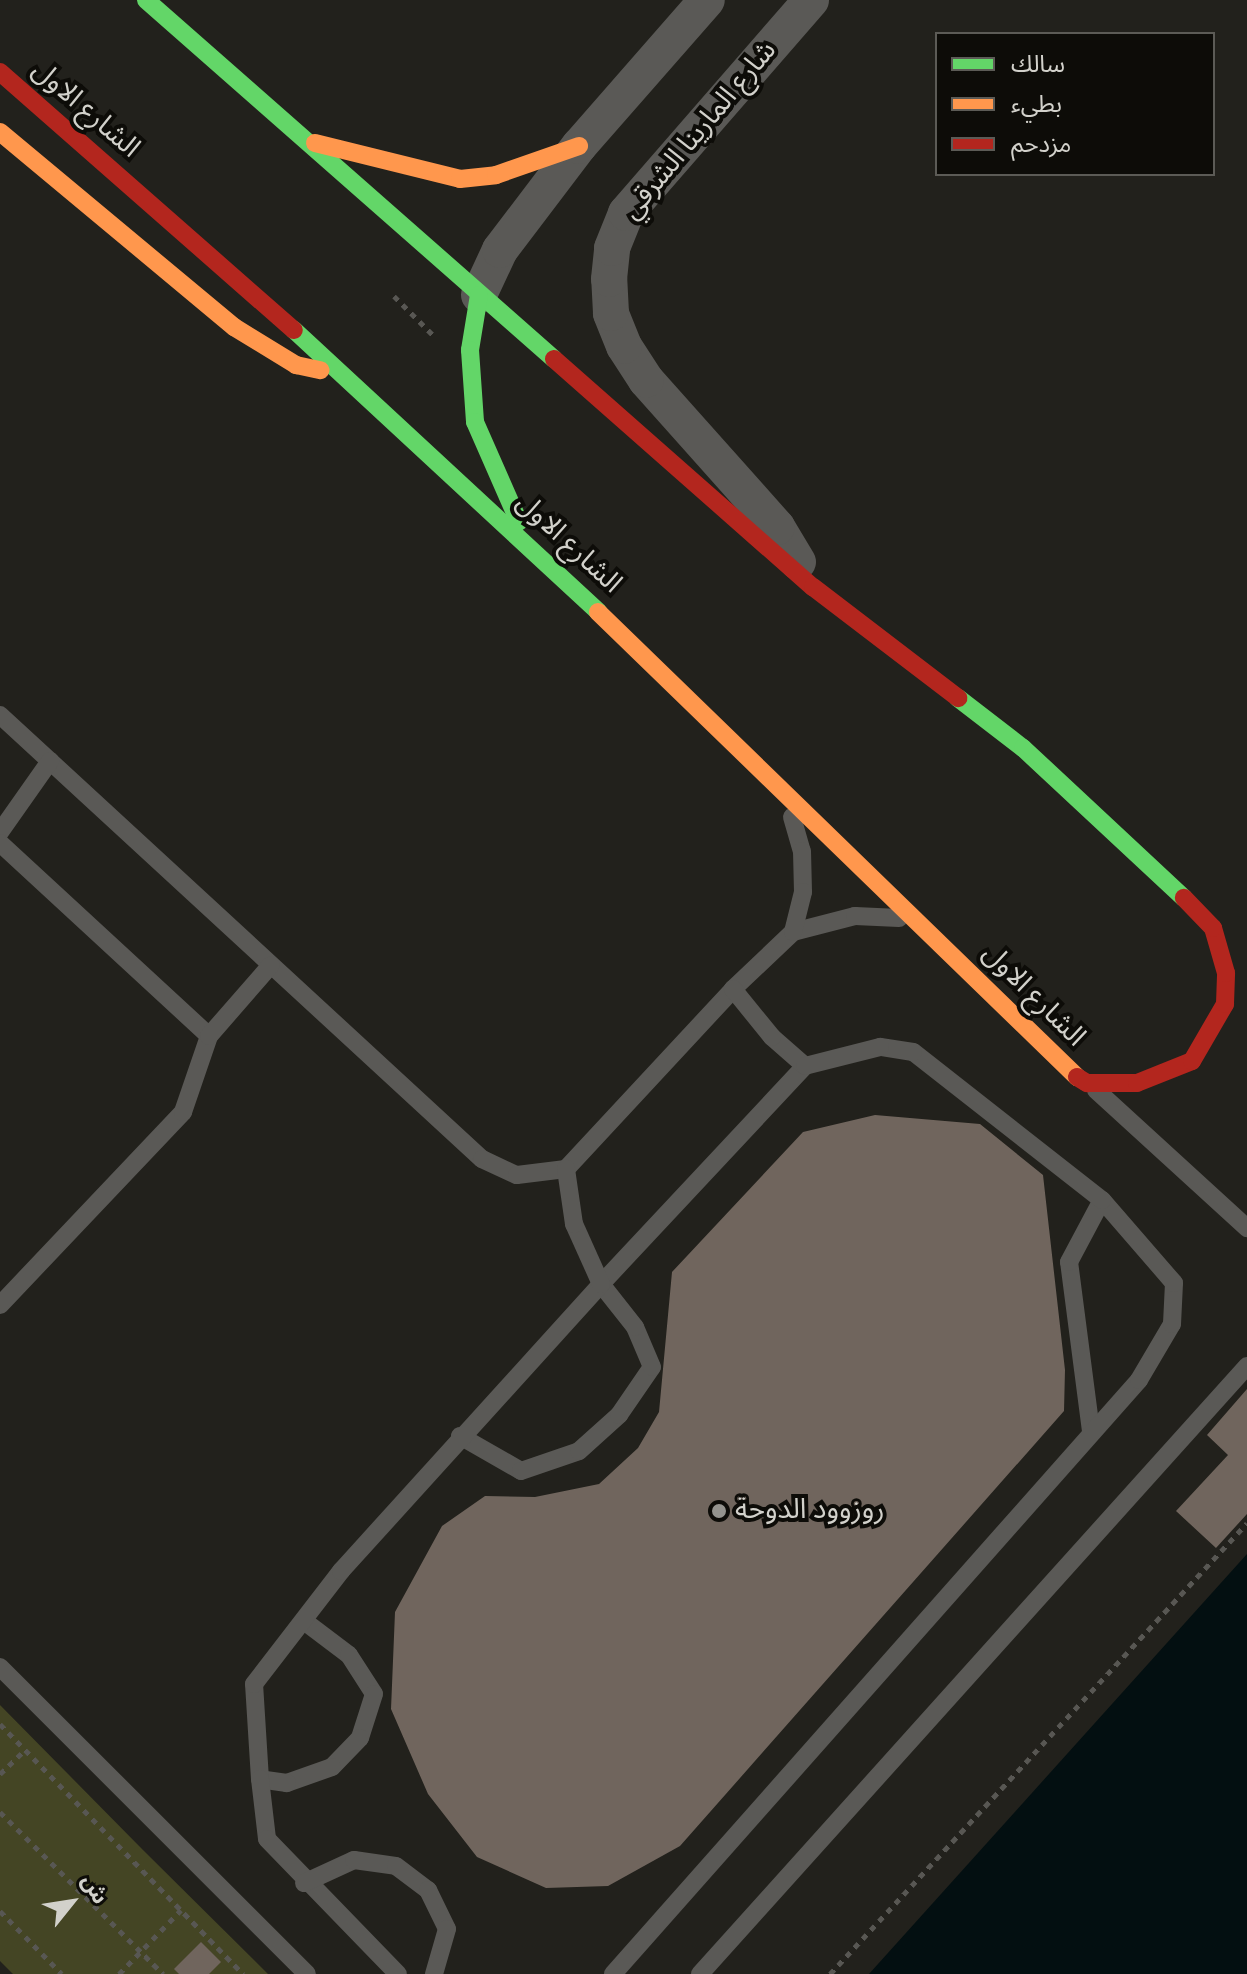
<!DOCTYPE html>
<html>
<head>
<meta charset="utf-8">
<style>
  body { margin:0 }
  #map { position:relative; width:1247px; height:1974px; overflow:hidden; background:#22211c; font-family:Overpass,"Noto Sans Arabic",sans-serif }
  div>[style] { position:absolute }
  [style*='--x'] { left:calc(var(--x)*1px); top:calc(var(--y)*1px); width:calc(var(--w)*1px); rotate:calc(var(--a)*1deg) }
  .green>* { inset:0; background:#444524 }
  .water>* { inset:0; background:#030f11 }
  .building>* { inset:0; background:#70655d }
  .path>* { height:5px; margin-top:-2.5px; transform-origin:0; background:repeating-linear-gradient(90deg,#585753 0 6px,transparent 0 12px) }
  .lane>* { height:18px; margin:-9px; padding:0 9px; transform-origin:9px; border-radius:9px; background:#5a5956 }
  .street>* { height:36px; margin:-18px; padding:0 18px; transform-origin:18px; border-radius:18px; background:#5a5956 }
  .fast>* { height:18px; margin:-9px; padding:0 9px; transform-origin:9px; border-radius:9px; background:#63d668 }
  .slow>* { height:18px; margin:-9px; padding:0 9px; transform-origin:9px; border-radius:9px; background:#ff974d }
  .jam>* { height:18px; margin:-9px; padding:0 9px; transform-origin:9px; border-radius:9px; background:#b3261e }
  .dots>* { width:22px; height:22px; translate:-50% -50%; box-sizing:border-box; border:4px solid #0d0c08; border-radius:50% }
  span { translate:-50% -50%; white-space:nowrap; text-align:center; line-height:1.15; -webkit-text-stroke:8px #0d0c08; paint-order:stroke }
  .street-label { font-size:28px; color:#d2d1cb }
  .poi-label { font-size:28px; color:#d2d1cb }
  .left { translate:0 -50%; text-align:left }
  .legend { position:absolute; left:935px; top:32px; width:280px; height:144px; box-sizing:border-box; background:#0d0c08; border:2px solid #5c5b56; margin:0; padding:10px 14px; list-style:none; font-size:24px; color:#d2d1cb }
  .legend li { display:flex; align-items:center; gap:16px; height:40px }
  .legend b { width:40px; border:2px solid #5c5b56 }
  .north { position:absolute; left:32px; top:1862px; width:80px; height:80px; -webkit-text-stroke:6px #0d0c08; paint-order:stroke; rotate:60deg; font-size:22px; font-weight:700; line-height:32px; text-align:center; color:#d2d1cb }
  .north::after { content:''; display:block; margin:auto; width:28px; height:36px; background:#d2d1cb; clip-path:polygon(50% 0,100% 100%,50% 72%,0 100%) }
</style>
</head>
<body>
<div id="map">
  <div class="green">
    <i style="clip-path:polygon(0 1705px,143px 1850px,268px 1974px,13px 1974px,0 1961px)"></i>
  </div>
  <div class="water">
    <i style="clip-path:polygon(1247px 1554px,1247px 1974px,869px 1974px)"></i>
  </div>
  <div class="building">
    <i style="clip-path:polygon(875px 1115px,980px 1124px,1043px 1175px,1065px 1370px,1064px 1411px,680px 1846px,608px 1886px,546px 1888px,477px 1857px,428px 1794px,391px 1709px,395px 1612px,442px 1526px,485px 1496px,535px 1497px,599px 1484px,638px 1448px,659px 1412px,672px 1272px,803px 1132px)"></i>
    <i style="clip-path:polygon(1247px 1389px,1247px 1514px,1216px 1548px,1176px 1511px,1228px 1455px,1207px 1435px)"></i>
    <i style="clip-path:polygon(201px 1942px,221px 1962px,209px 1974px,179px 1974px,174px 1969px)"></i>
  </div>
  <div class="path">
    <i style="--x:394;--y:296;--w:55;--a:45"></i>
    <i style="--x:0;--y:1724;--w:349;--a:45.8"></i>
    <i style="--x:0;--y:1774;--w:35;--a:-44"></i>
    <i style="--x:0;--y:1812;--w:230;--a:44.8"></i>
    <i style="--x:0;--y:1911;--w:88;--a:45.5"></i>
    <i style="--x:119;--y:1974;--w:89;--a:-45.9"></i>
    <i style="--x:830;--y:1974;--w:614;--a:-47.24"></i>
  </div>
  <div class="lane">
    <i style="--x:0;--y:715;--w:655;--a:42.65"></i>
    <i style="--x:482;--y:1159;--w:38;--a:25"></i>
    <i style="--x:517;--y:1175;--w:49;--a:-7"></i>
    <i style="--x:566;--y:1169;--w:246;--a:-47.1"></i>
    <i style="--x:733;--y:989;--w:83;--a:-43.5"></i>
    <i style="--x:793;--y:932;--w:64;--a:-14.5"></i>
    <i style="--x:855;--y:916;--w:44;--a:2.6"></i>
    <i style="--x:792;--y:817;--w:35;--a:74"></i>
    <i style="--x:802;--y:851;--w:41;--a:88.6"></i>
    <i style="--x:803;--y:892;--w:41;--a:104"></i>
    <i style="--x:0;--y:832;--w:87;--a:-54.8"></i>
    <i style="--x:0;--y:843;--w:284;--a:42.7"></i>
    <i style="--x:1096;--y:1090;--w:205;--a:42.4"></i>
    <i style="--x:0;--y:1305;--w:266;--a:-46.5"></i>
    <i style="--x:183;--y:1112;--w:80;--a:-71.1"></i>
    <i style="--x:209;--y:1036;--w:94;--a:-48.9"></i>
    <i style="--x:1091;--y:1431;--w:170;--a:-97.4"></i>
    <i style="--x:1069;--y:1262;--w:70;--a:-62"></i>
    <i style="--x:460;--y:1436;--w:70;--a:29.8"></i>
    <i style="--x:521;--y:1471;--w:61;--a:-19"></i>
    <i style="--x:579;--y:1451;--w:54;--a:-42"></i>
    <i style="--x:619;--y:1415;--w:58;--a:-55.5"></i>
    <i style="--x:652;--y:1367;--w:43;--a:-113"></i>
    <i style="--x:635;--y:1327;--w:55;--a:-128.3"></i>
    <i style="--x:601;--y:1284;--w:299;--a:-46.9"></i>
    <i style="--x:805;--y:1066;--w:44;--a:-138.7"></i>
    <i style="--x:772;--y:1037;--w:62;--a:-129.1"></i>
    <i style="--x:304;--y:1621;--w:56;--a:37.1"></i>
    <i style="--x:349;--y:1655;--w:46;--a:57.3"></i>
    <i style="--x:374;--y:1694;--w:46;--a:107.7"></i>
    <i style="--x:360;--y:1738;--w:40;--a:134"></i>
    <i style="--x:332;--y:1767;--w:48;--a:160.4"></i>
    <i style="--x:287;--y:1783;--w:27;--a:-172"></i>
    <i style="--x:260;--y:1779;--w:95;--a:-93.6"></i>
    <i style="--x:254;--y:1684;--w:143;--a:-52.4"></i>
    <i style="--x:341;--y:1571;--w:387;--a:-47.8"></i>
    <i style="--x:601;--y:1284;--w:66;--a:-114.2"></i>
    <i style="--x:574;--y:1224;--w:56;--a:-98.3"></i>
    <i style="--x:0;--y:1667;--w:434;--a:45"></i>
    <i style="--x:260;--y:1779;--w:60;--a:83.3"></i>
    <i style="--x:267;--y:1839;--w:188;--a:45.9"></i>
    <i style="--x:304;--y:1883;--w:55;--a:-24.7"></i>
    <i style="--x:354;--y:1860;--w:42;--a:8.1"></i>
    <i style="--x:396;--y:1866;--w:40;--a:37"></i>
    <i style="--x:428;--y:1890;--w:43;--a:64"></i>
    <i style="--x:447;--y:1929;--w:47;--a:106.1"></i>
    <i style="--x:613;--y:1974;--w:793;--a:-48.47"></i>
    <i style="--x:1139;--y:1380;--w:65;--a:-59.5"></i>
    <i style="--x:1172;--y:1324;--w:41;--a:-87.2"></i>
    <i style="--x:1174;--y:1283;--w:110;--a:-130.9"></i>
    <i style="--x:1102;--y:1200;--w:240;--a:-141.9"></i>
    <i style="--x:913;--y:1052;--w:33;--a:-171"></i>
    <i style="--x:880;--y:1047;--w:77;--a:165.8"></i>
    <i style="--x:700;--y:1974;--w:818;--a:-48.02"></i>
  </div>
  <div class="street">
    <i style="--x:479;--y:295;--w:50;--a:-65"></i>
    <i style="--x:500;--y:250;--w:131;--a:-52.8"></i>
    <i style="--x:579;--y:146;--w:194;--a:-48.8"></i>
    <i style="--x:798;--y:562;--w:41;--a:-121"></i>
    <i style="--x:777;--y:527;--w:197;--a:-131.7"></i>
    <i style="--x:646;--y:380;--w:40;--a:-122.9"></i>
    <i style="--x:624;--y:346;--w:35;--a:-112"></i>
    <i style="--x:611;--y:313;--w:34;--a:-93"></i>
    <i style="--x:609;--y:279;--w:31;--a:-84"></i>
    <i style="--x:612;--y:248;--w:38;--a:-68"></i>
    <i style="--x:626;--y:213;--w:282;--a:-49"></i>
  </div>
  <div class="fast">
    <i style="--x:146;--y:0;--w:543;--a:41.34"></i>
    <i style="--x:479;--y:295;--w:56;--a:99.3"></i>
    <i style="--x:470;--y:350;--w:72;--a:86"></i>
    <i style="--x:475;--y:422;--w:109;--a:66.3"></i>
    <i style="--x:294;--y:330;--w:415;--a:42.8"></i>
    <i style="--x:958;--y:698;--w:82;--a:37.6"></i>
    <i style="--x:1023;--y:748;--w:220;--a:43"></i>
  </div>
  <div class="slow">
    <i style="--x:0;--y:132;--w:305;--a:39.8"></i>
    <i style="--x:234;--y:327;--w:73;--a:31.5"></i>
    <i style="--x:296;--y:365;--w:25;--a:12"></i>
    <i style="--x:315;--y:143;--w:149;--a:13.9"></i>
    <i style="--x:460;--y:179;--w:36;--a:-6"></i>
    <i style="--x:496;--y:175;--w:88;--a:-19.3"></i>
    <i style="--x:598;--y:612;--w:668;--a:44.15"></i>
  </div>
  <div class="jam">
    <i style="--x:0;--y:72;--w:391;--a:41.3"></i>
    <i style="--x:554;--y:359;--w:345;--a:41.4"></i>
    <i style="--x:813;--y:587;--w:183;--a:37.4"></i>
    <i style="--x:1077;--y:1077;--w:12;--a:31"></i>
    <i style="--x:1087;--y:1083;--w:50;--a:0"></i>
    <i style="--x:1137;--y:1083;--w:59;--a:-21.8"></i>
    <i style="--x:1192;--y:1061;--w:66;--a:-59.9"></i>
    <i style="--x:1225;--y:1004;--w:31;--a:-88"></i>
    <i style="--x:1226;--y:973;--w:47;--a:-106.1"></i>
    <i style="--x:1213;--y:928;--w:42;--a:-134"></i>
  </div>
  <div class="dots">
    <i style="left:719px;top:1511px;background:#94938e"></i>
  </div>
  <div class="street-label">
    <span style="left:85px;top:110px;rotate:41deg">الشارع الاول</span>
    <span style="left:700px;top:131px;rotate:-50deg">شارع المارينا الشرقي</span>
    <span style="left:568px;top:544px;rotate:43deg">الشارع الاول</span>
    <span style="left:1033px;top:996px;rotate:45deg">الشارع الاول</span>
  </div>
  <div class="poi-label">
    <span class="left" style="left:735px;top:1511px">روزوود الدوحة</span>
  </div>
  <ul class="legend">
  <li><b style="height:10px;background:#63d668"></b>سالك</li>
  <li><b style="height:10px;background:#ff974d"></b>بطيء</li>
  <li><b style="height:10px;background:#b3261e"></b>مزدحم</li>
  </ul>
  <div class="north">ش</div>
</div>
</body>
</html>
